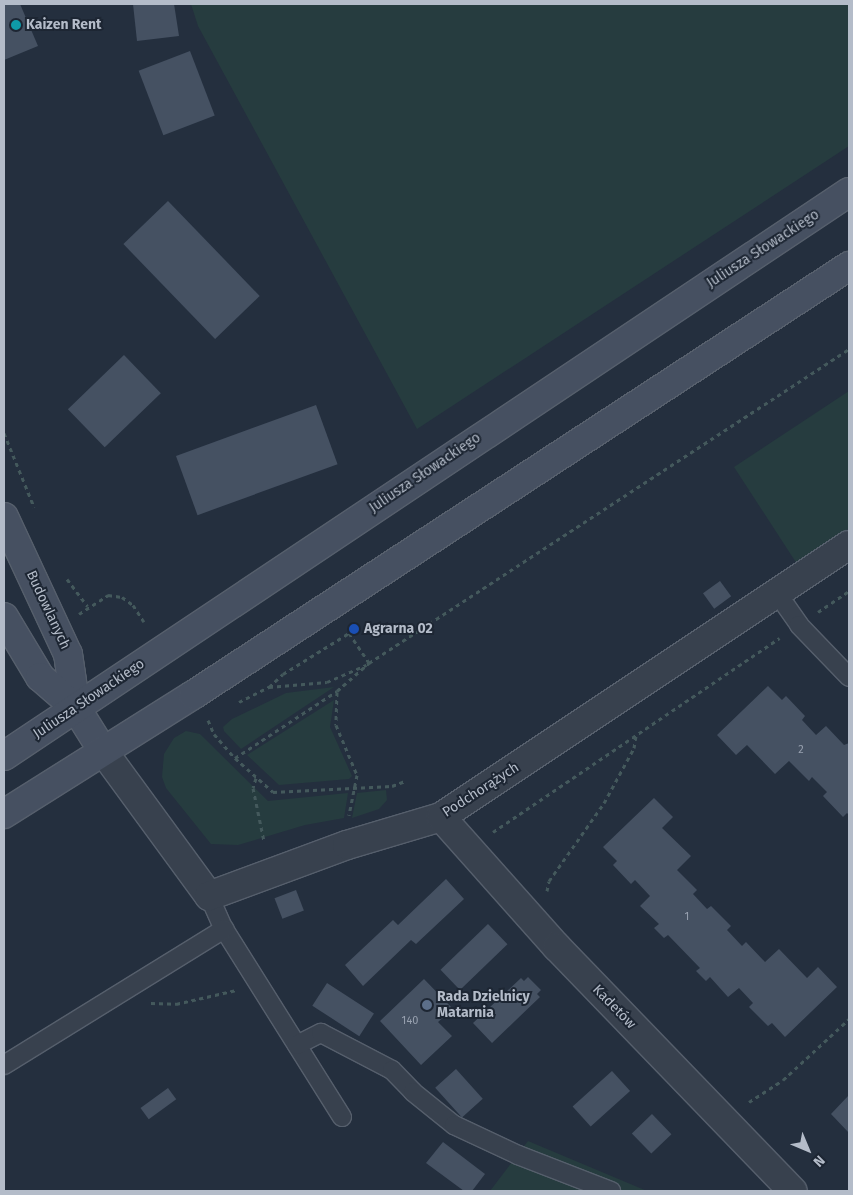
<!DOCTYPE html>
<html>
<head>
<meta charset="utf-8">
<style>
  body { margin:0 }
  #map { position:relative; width:853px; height:1195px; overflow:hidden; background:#242f3e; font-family:"Fira Sans",sans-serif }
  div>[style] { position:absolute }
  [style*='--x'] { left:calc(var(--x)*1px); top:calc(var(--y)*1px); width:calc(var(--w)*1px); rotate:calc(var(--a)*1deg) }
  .green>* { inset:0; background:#263c3f }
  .building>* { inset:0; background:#455162; transform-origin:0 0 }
  .path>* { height:3px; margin-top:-1.5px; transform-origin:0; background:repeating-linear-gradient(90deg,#44595c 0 4px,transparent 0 8px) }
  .roads { filter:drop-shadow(1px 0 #565f6c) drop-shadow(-1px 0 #565f6c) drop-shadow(0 1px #565f6c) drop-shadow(0 -1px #565f6c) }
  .lane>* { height:18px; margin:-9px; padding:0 9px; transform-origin:9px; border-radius:9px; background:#38414e }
  .street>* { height:28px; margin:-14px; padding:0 14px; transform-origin:14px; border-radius:14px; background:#38414e }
  .secondary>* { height:28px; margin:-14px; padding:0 14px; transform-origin:14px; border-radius:14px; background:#465061 }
  .dots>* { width:14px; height:14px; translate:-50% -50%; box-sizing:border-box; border:2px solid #1d2633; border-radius:50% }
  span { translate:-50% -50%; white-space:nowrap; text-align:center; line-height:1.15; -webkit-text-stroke:4px #1d2633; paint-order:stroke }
  .number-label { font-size:11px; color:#98a1af }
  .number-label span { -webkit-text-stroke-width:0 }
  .poi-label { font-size:14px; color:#b4bcc9; font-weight:700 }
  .left { translate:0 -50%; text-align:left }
  .street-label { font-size:14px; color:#b4bcc9 }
  .frame { position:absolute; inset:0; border:5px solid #b4bcc9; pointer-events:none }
  .north { position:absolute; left:783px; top:1125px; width:50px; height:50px; -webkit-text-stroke:4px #1d2633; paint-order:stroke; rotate:135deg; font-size:14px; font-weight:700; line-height:20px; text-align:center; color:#b4bcc9 }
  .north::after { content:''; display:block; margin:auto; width:18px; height:22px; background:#b4bcc9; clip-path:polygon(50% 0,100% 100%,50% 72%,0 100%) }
</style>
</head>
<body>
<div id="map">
  <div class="green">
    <i style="clip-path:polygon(191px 4px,849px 4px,849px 146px,417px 429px,198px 26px)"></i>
    <i style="clip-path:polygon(849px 391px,849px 528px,797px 564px,734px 467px)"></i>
    <i style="clip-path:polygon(334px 687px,241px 749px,224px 731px,223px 727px,232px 719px,286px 693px)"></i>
    <i style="clip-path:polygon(334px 700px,330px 727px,352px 776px,349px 779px,279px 785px,247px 755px)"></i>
    <i style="clip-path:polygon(186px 731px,200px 734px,268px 801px,348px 793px,344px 818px,305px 825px,238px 845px,211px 844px,166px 788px,162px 777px,164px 754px,174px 738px)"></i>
    <i style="clip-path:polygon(386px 790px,387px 800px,379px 809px,352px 818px,357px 793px)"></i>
    <i style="clip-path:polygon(528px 1141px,647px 1191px,490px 1191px)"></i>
  </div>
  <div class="building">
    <i style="clip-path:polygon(4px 4px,20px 4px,38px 46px,4px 60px)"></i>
    <i style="clip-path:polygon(133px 4px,174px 4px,179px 36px,137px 41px)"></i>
    <i style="left:190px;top:51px;width:69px;height:55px;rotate:69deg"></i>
    <i style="left:168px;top:201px;width:132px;height:62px;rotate:46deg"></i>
    <i style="left:124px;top:355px;width:53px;height:78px;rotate:46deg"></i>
    <i style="left:316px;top:405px;width:63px;height:149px;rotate:70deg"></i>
    <i style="left:720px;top:581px;width:19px;height:21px;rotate:54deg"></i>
    <i style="clip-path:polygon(768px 686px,782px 700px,786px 696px,805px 716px,802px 720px,816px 735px,826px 726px,844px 745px,849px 743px,849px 815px,847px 813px,843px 817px,823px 796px,827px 792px,812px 777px,809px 781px,789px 761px,775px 774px,747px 745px,736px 755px,717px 735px)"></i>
    <i style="clip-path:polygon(654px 798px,673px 817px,662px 828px,691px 856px,677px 870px,697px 890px,693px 894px,707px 909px,711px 906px,731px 926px,727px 930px,742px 946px,746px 942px,765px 962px,779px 949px,807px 978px,818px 967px,837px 987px,785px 1037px,772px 1023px,768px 1026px,749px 1007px,753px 1003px,739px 988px,728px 997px,710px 977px,706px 981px,696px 971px,700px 968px,668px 935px,664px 938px,654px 928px,659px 924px,640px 906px,650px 896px,635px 880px,631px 884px,613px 865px,617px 861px,603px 847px)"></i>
    <i style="clip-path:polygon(446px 879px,464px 899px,416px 944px,411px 940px,363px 986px,345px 965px,393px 920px,398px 925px)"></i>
    <i style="left:296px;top:890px;width:22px;height:23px;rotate:69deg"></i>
    <i style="left:488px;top:924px;width:28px;height:66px;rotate:46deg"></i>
    <i style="clip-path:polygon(528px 977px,541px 990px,537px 994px,540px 997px,492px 1043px,473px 1023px,521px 978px,524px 981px)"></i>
    <i style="clip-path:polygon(424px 979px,453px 1009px,438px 1022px,452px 1036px,421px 1065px,380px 1021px)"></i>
    <i style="left:327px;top:983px;width:56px;height:27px;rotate:33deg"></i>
    <i style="left:456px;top:1069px;width:40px;height:28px;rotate:48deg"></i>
    <i style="left:612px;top:1071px;width:27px;height:53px;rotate:48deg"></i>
    <i style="left:168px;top:1088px;width:14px;height:34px;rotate:54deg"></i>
    <i style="clip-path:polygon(849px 1095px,849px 1133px,831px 1114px)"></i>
    <i style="left:652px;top:1114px;width:28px;height:28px;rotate:46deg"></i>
    <i style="clip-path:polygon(443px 1142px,485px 1174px,472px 1191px,464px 1191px,426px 1163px)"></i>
  </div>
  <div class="path">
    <i style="--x:4;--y:433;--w:80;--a:67.9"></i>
    <i style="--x:67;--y:579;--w:34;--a:53"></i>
    <i style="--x:818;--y:612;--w:37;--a:-34"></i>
    <i style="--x:79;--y:614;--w:35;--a:-33"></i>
    <i style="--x:108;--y:595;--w:14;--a:8"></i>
    <i style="--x:122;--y:597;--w:14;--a:36"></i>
    <i style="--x:133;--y:605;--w:20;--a:57"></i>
    <i style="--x:269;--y:687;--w:58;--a:-4.9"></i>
    <i style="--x:327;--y:682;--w:43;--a:-23.6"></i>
    <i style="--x:337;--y:692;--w:33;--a:92"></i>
    <i style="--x:336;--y:725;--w:54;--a:67.2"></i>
    <i style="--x:357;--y:775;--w:41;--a:101.3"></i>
    <i style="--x:239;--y:702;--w:34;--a:-27"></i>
    <i style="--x:269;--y:687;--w:19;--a:-43"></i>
    <i style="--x:283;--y:674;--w:78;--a:-31.8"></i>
    <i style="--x:349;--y:633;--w:36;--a:56"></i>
    <i style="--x:208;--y:720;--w:15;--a:67"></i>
    <i style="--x:214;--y:734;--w:32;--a:49"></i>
    <i style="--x:235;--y:758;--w:51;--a:41.8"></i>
    <i style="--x:273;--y:792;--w:119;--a:-2.9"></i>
    <i style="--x:392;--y:786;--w:14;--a:-21"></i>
    <i style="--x:235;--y:758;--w:122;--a:-33.3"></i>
    <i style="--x:337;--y:691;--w:43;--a:-41.2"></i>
    <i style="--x:369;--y:663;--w:574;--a:-33.19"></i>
    <i style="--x:256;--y:778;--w:10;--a:107"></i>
    <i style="--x:253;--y:788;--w:54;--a:78.3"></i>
    <i style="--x:493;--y:832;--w:346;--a:-34.1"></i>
    <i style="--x:547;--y:891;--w:10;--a:-79"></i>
    <i style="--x:549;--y:881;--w:95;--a:-54.8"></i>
    <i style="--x:604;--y:803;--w:63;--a:-61.4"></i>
    <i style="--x:634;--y:748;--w:12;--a:-81"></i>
    <i style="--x:151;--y:1003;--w:25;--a:2"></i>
    <i style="--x:176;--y:1004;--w:62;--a:-13.1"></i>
    <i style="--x:749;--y:1102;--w:40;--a:-32.9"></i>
    <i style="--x:783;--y:1080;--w:90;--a:-42.7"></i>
  </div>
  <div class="roads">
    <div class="lane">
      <i style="--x:777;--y:593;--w:39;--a:55"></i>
      <i style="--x:799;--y:625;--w:72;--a:46.1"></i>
      <i style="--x:209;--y:896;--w:36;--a:66"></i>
      <i style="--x:224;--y:929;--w:222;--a:57.9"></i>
      <i style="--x:297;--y:1045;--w:27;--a:-27"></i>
      <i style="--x:321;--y:1033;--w:80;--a:27.5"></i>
      <i style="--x:392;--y:1070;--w:30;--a:46"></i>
      <i style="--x:413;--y:1092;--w:53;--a:38.8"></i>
      <i style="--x:454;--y:1125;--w:71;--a:25.1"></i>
      <i style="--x:518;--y:1155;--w:100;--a:21.2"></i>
      <i style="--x:4;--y:1065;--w:259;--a:-31.7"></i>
    </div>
    <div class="street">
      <i style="--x:103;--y:751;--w:180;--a:53.8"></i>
      <i style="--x:209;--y:896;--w:147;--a:-20.3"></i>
      <i style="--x:347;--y:845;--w:98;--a:-16.6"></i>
      <i style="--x:441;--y:817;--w:490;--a:-33.7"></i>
      <i style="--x:441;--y:817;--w:174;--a:48.3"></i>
      <i style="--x:557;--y:947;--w:339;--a:46"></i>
    </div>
    <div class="secondary">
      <i style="--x:4;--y:517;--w:151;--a:65"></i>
      <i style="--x:68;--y:654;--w:55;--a:81.6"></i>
      <i style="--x:4;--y:617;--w:70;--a:59"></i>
      <i style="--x:40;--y:677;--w:48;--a:40.7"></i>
      <i style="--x:76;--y:708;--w:51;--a:57.9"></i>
      <i style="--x:4;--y:756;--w:1016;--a:-33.72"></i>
      <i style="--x:4;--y:814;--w:223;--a:-32.2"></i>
      <i style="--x:193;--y:695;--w:784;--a:-33.18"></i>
    </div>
  </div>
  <div class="dots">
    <i style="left:16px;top:25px;background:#0f9aa8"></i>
    <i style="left:354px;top:629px;background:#1a4fb4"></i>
    <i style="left:427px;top:1005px;background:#5c6f8a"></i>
  </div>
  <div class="number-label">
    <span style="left:801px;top:750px">2</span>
    <span style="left:687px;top:917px">1</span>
    <span style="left:410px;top:1021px">140</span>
  </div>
  <div class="poi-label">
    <span class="left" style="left:26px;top:25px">Kaizen Rent</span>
    <span class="left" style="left:364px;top:629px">Agrarna 02</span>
    <span class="left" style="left:437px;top:1005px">Rada Dzielnicy<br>Matarnia</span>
  </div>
  <div class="street-label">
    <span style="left:763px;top:249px;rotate:-33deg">Juliusza Słowackiego</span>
    <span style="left:425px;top:473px;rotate:-34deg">Juliusza Słowackiego</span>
    <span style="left:48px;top:610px;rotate:65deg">Budowlanych</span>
    <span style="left:89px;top:699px;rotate:-34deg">Juliusza Słowackiego</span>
    <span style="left:481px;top:790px;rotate:-33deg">Podchorążych</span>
    <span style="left:614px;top:1007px;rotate:46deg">Kadetów</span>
  </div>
  <div class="frame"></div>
  <div class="north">N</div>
</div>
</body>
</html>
